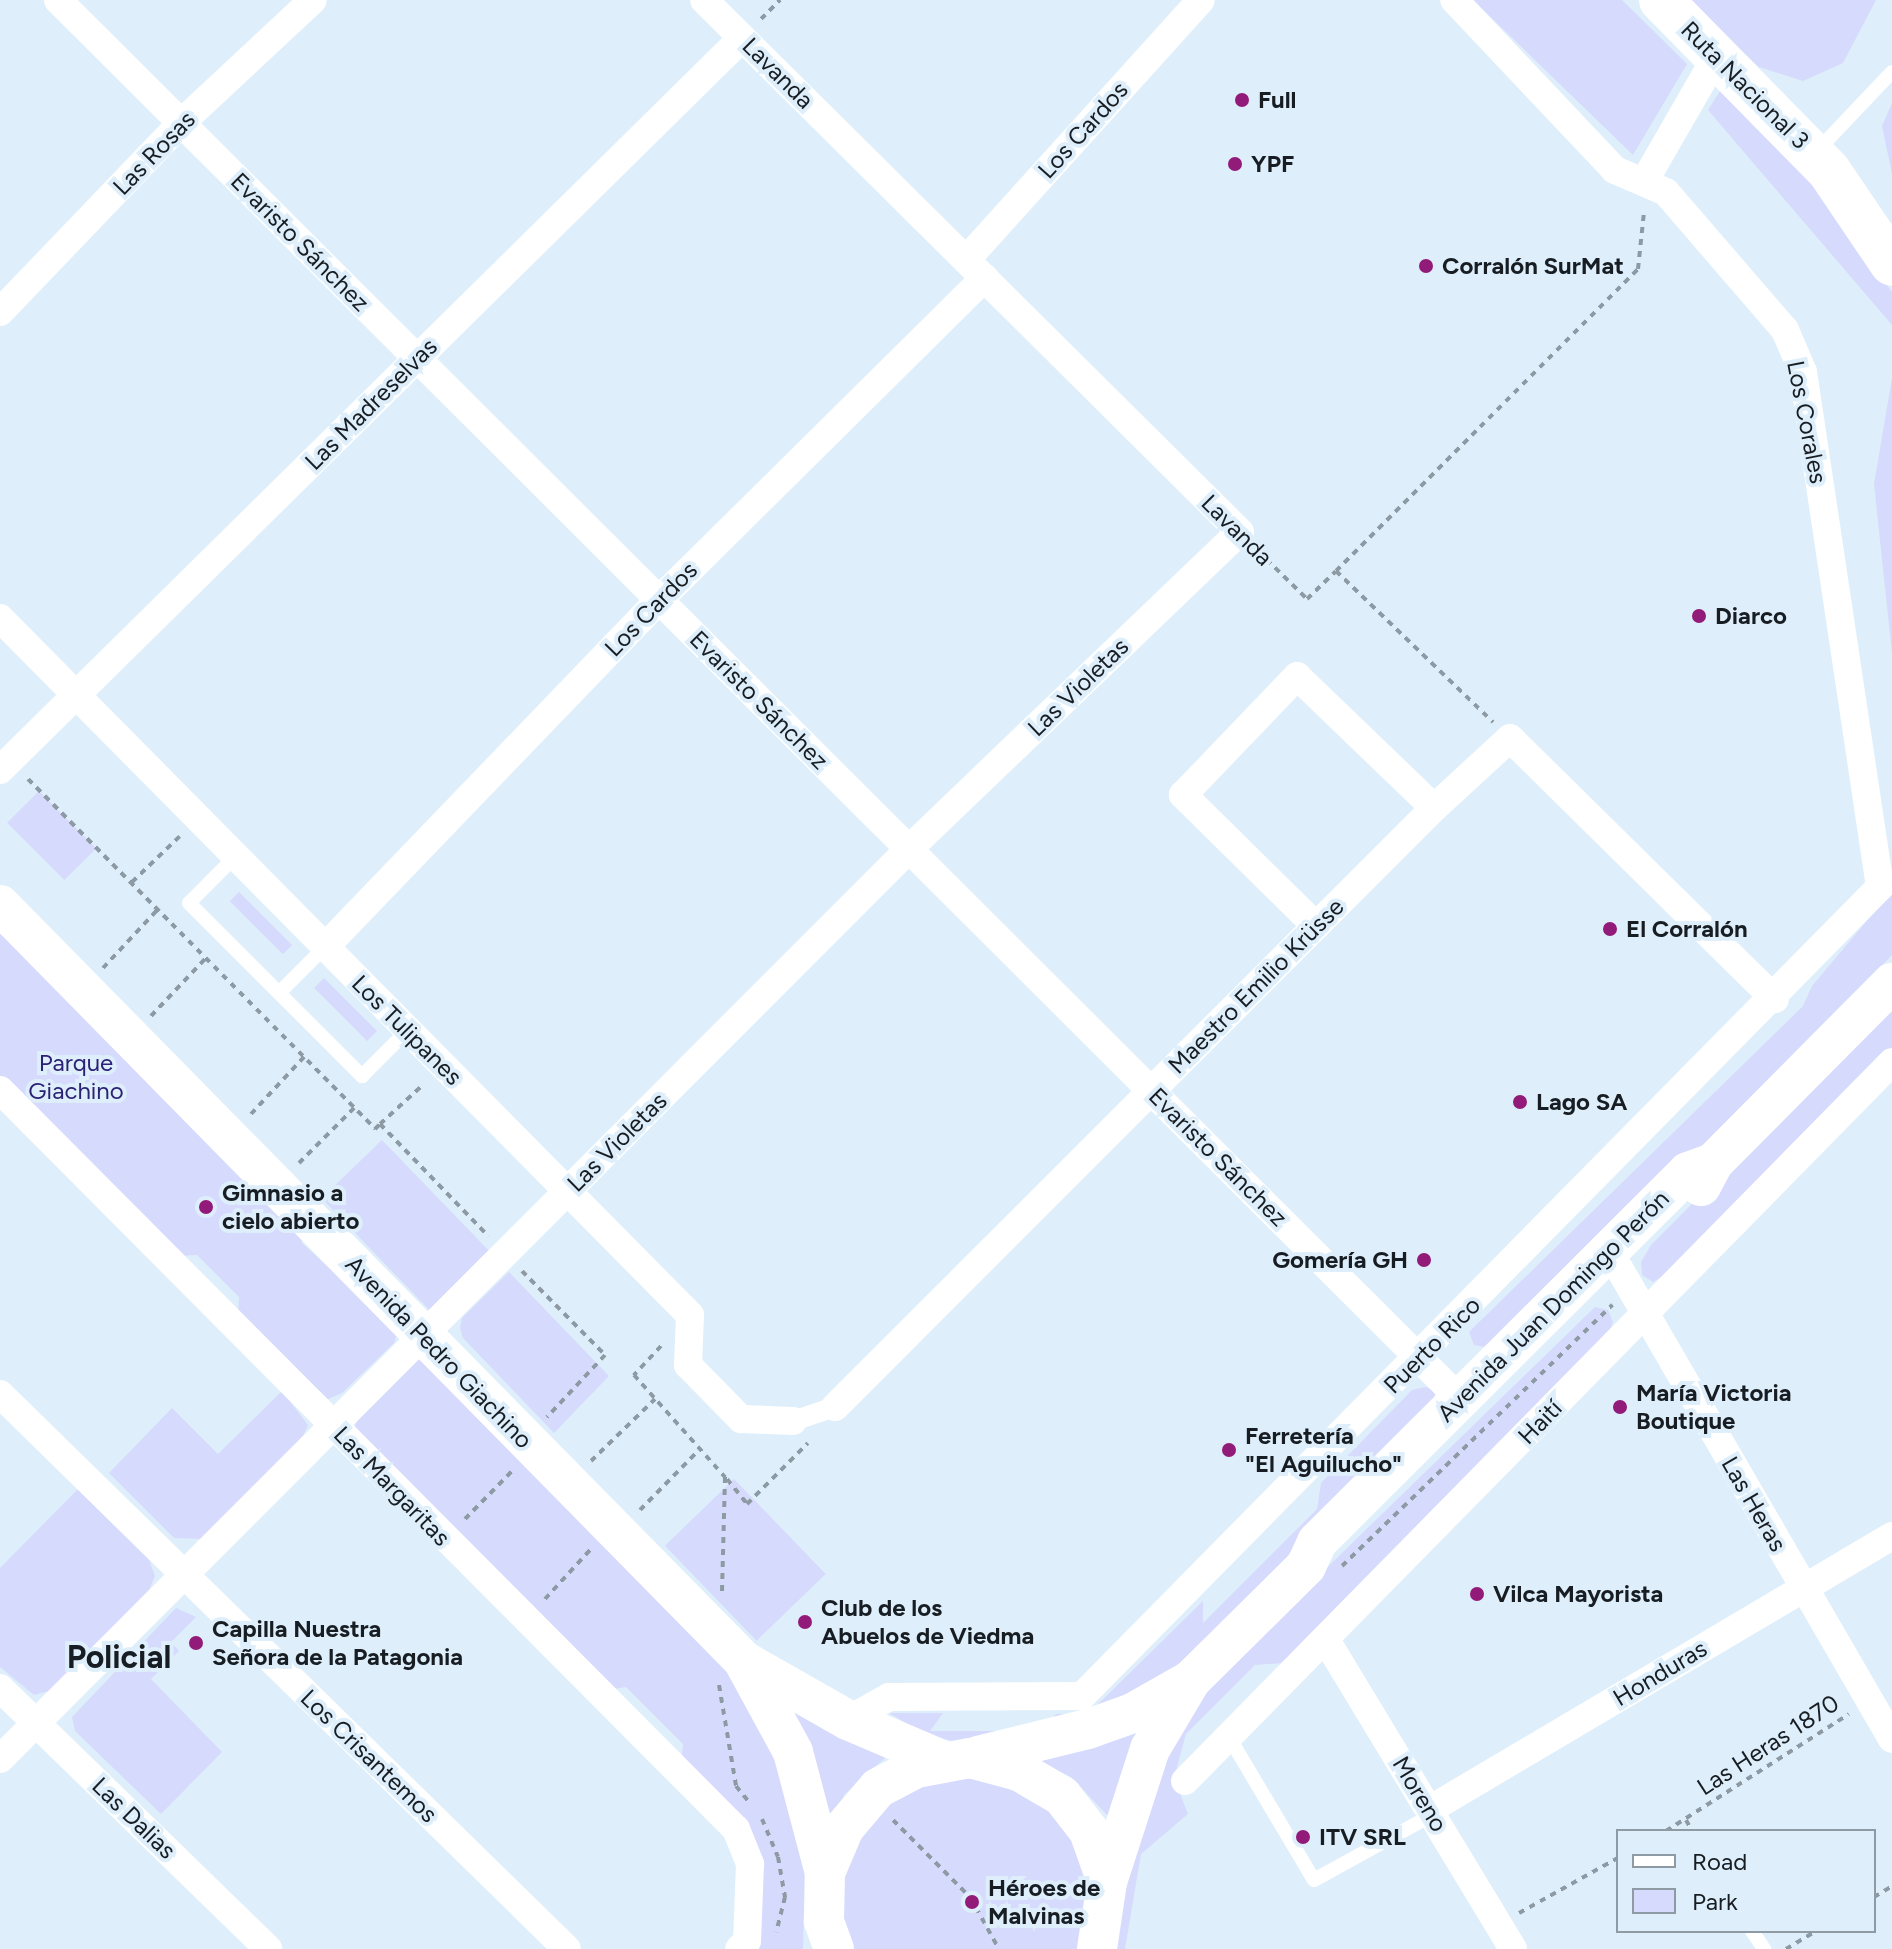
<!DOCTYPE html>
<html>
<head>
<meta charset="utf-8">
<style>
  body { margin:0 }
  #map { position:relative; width:1892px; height:1949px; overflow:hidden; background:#deeffb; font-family:Figtree,sans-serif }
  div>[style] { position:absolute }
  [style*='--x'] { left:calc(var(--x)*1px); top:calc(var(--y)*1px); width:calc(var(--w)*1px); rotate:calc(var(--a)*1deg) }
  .green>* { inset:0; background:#d6dafc; transform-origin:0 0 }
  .path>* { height:4px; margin-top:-2px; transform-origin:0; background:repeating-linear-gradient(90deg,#8d9aa3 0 6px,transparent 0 12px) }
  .service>* { height:14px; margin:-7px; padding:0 7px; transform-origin:7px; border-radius:7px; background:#fff }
  .pedestrian>* { height:20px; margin:-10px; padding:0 10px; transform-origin:10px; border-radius:10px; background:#fff }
  .minor>* { height:28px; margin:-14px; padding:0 14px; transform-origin:14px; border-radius:14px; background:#fff }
  .secondary>* { height:40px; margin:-20px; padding:0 20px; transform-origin:20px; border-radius:20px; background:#fff }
  .trunk>* { height:44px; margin:-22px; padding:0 22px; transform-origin:22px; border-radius:22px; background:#fff }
  .dots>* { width:22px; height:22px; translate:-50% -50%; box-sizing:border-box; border:4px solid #deeffb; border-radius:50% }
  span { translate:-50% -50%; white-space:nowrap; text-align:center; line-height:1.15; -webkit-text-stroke:8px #deeffb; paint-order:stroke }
  .street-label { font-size:24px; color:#171d22 }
  .poi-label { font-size:24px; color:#171d22; font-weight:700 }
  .left { translate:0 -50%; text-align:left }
  .right { translate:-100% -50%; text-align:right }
  .park-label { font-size:24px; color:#2b2275 }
  .district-label { font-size:32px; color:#171d22; font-weight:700 }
  .legend { position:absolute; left:1616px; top:1829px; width:260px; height:104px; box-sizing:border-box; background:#deeffb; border:2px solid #8e9ba4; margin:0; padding:10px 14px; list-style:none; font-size:24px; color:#171d22 }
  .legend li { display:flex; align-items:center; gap:16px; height:40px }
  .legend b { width:40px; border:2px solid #8e9ba4 }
</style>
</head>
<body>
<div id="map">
  <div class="green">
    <i style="clip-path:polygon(1473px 0,1622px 0,1687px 64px,1633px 155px)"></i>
    <i style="clip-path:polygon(1687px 0,1876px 0,1843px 63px,1803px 81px,1759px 67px)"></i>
    <i style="clip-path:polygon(1722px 88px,1821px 193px,1892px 292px,1892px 325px,1708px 110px)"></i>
    <i style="clip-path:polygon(1892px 103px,1892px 174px,1882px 126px)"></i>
    <i style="clip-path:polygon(1892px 378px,1892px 653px,1874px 484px)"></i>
    <i style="left:39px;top:791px;width:81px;height:45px;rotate:45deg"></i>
    <i style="clip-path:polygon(1892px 891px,1892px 955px,1517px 1332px,1490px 1348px,1474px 1345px,1469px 1332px,1803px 1006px,1812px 986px)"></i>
    <i style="left:239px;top:892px;width:75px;height:13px;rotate:45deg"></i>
    <i style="clip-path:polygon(0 921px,301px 1225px,302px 1243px,398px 1331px,394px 1343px,342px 1393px,328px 1399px,238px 1317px,239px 1297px,197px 1255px,177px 1256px,0 1078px)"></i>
    <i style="left:324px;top:978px;width:75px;height:14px;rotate:45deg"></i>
    <i style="clip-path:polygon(1892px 1003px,1892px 1047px,1666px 1274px,1653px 1282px,1642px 1275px,1641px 1262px,1651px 1245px)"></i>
    <i style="left:382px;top:1140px;width:155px;height:84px;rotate:46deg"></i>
    <i style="clip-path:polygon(509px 1272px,609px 1376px,554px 1433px,463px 1338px,460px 1328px,462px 1318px)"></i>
    <i style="clip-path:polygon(1595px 1307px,1608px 1310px,1613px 1322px,1608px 1335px,1282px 1663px,1255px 1665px,1186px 1734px,1174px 1778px,1188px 1814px,1141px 1854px,1125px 1949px,1113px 1949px,1144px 1793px,1201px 1690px)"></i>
    <i style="clip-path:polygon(425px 1357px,735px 1678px,777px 1754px,805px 1848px,803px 1949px,753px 1949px,760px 1872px,681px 1763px,683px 1744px,626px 1687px,608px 1690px,359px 1441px,355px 1426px,361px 1411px,409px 1362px)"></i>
    <i style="clip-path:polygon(1425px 1387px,1435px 1390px,1433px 1413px,1202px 1642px,1194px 1663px,1173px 1678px,1089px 1718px,1036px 1736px,980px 1747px,926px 1735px,889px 1713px,943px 1713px,930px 1731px,1041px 1731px,1056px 1714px,1088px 1714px,1203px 1601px,1203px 1623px,1317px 1509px,1321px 1483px,1412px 1390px)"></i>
    <i style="clip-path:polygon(282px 1391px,308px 1425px,301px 1441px,201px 1539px,174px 1538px,109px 1473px,172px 1408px,218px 1454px)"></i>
    <i style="left:734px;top:1479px;width:132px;height:96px;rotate:46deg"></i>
    <i style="clip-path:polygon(78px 1489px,149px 1560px,155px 1576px,149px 1590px,49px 1691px,34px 1695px,0 1667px,0 1568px)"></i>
    <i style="clip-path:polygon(176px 1608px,196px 1617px,171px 1642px,179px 1651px,151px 1679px,222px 1752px,161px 1814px,75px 1731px,72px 1717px)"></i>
    <i style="clip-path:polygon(790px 1704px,887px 1756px,845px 1794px,831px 1819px)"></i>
    <i style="clip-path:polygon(1157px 1709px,1109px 1817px,1071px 1777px,1042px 1763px,1040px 1755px)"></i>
    <i style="clip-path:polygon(968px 1777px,1010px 1786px,1047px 1809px,1073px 1843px,1086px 1880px,1088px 1920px,1079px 1949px,849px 1949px,840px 1918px,842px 1875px,859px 1835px,888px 1803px,926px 1783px)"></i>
  </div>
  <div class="path">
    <i style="--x:761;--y:19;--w:27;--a:-45"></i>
    <i style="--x:1258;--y:551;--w:69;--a:44.4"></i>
    <i style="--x:1307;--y:599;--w:40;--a:-44"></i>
    <i style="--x:1336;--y:571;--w:218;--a:43.9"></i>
    <i style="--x:1336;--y:571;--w:427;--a:-45"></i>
    <i style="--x:1638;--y:269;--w:57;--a:-84"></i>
    <i style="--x:28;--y:779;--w:493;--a:45.2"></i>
    <i style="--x:375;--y:1129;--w:7;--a:-45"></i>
    <i style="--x:380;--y:1124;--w:156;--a:46"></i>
    <i style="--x:132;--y:882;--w:66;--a:-43.8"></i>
    <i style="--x:103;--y:968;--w:82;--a:-47"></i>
    <i style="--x:151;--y:1016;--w:81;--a:-46.5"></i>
    <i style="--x:251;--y:1114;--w:78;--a:-47.1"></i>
    <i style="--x:380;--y:1124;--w:59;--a:-42.3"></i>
    <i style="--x:299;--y:1163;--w:78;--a:-45"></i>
    <i style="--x:522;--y:1271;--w:118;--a:45.3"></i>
    <i style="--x:605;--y:1355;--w:85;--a:133.1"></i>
    <i style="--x:661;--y:1346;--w:40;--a:133"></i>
    <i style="--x:634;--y:1375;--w:137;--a:48.3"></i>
    <i style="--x:725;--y:1477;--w:115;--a:91.5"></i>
    <i style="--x:591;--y:1461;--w:89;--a:-44.1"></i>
    <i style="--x:727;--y:1479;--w:32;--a:51"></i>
    <i style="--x:747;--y:1504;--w:86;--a:-45"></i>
    <i style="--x:640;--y:1510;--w:86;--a:-45.5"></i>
    <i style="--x:465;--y:1519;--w:67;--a:-45.6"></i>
    <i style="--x:1342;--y:1566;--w:376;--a:-44"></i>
    <i style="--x:545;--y:1599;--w:67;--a:-47.4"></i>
    <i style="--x:719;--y:1685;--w:102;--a:80.4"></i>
    <i style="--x:736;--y:1786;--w:21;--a:51"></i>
    <i style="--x:762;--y:1819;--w:41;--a:67.2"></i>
    <i style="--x:778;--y:1857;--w:41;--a:80.1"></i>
    <i style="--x:785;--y:1897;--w:36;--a:104"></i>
    <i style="--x:893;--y:1820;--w:109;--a:45"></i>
    <i style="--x:970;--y:1897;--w:60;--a:60.9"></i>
    <i style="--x:1686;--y:1820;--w:13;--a:61"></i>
    <i style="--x:1666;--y:1831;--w:217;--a:-32.6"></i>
    <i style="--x:1874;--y:1897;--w:21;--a:-31"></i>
    <i style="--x:1519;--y:1913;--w:113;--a:-29.1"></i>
    <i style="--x:1786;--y:1949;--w:35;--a:-31"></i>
  </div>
  <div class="service">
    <i style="--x:1816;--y:152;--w:110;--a:-46.5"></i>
    <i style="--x:236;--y:856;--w:66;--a:135"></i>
    <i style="--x:189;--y:903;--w:245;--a:45"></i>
    <i style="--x:362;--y:1076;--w:65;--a:-45"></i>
    <i style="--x:279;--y:993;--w:65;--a:-45"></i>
    <i style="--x:1229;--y:1737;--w:166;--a:59.3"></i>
    <i style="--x:1314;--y:1880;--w:135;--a:-28.8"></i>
    <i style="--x:1752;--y:1931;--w:22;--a:56"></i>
  </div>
  <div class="pedestrian">
    <i style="--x:793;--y:1421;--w:44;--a:-18.4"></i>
  </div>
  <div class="minor">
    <i style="--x:58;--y:0;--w:1981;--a:44.94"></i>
    <i style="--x:1644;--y:182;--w:144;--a:-60.1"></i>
    <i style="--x:966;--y:260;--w:350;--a:-47.9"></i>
    <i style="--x:0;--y:312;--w:262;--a:-46.2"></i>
    <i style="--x:181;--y:123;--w:180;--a:-43"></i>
    <i style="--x:0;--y:618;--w:981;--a:45.29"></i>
    <i style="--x:690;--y:1315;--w:50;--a:92.3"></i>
    <i style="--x:688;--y:1365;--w:76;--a:45.5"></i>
    <i style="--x:741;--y:1419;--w:52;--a:2.2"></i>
    <i style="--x:0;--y:770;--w:1042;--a:-44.61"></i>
    <i style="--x:1316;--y:926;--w:187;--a:-135.4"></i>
    <i style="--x:1183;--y:795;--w:165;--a:-46.2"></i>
    <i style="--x:1297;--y:676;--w:190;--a:43.9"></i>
    <i style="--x:325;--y:947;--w:482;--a:-46.1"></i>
    <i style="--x:659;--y:600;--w:458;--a:-44.7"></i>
    <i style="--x:0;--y:1090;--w:1043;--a:45.12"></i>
    <i style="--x:736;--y:1829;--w:38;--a:68"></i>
    <i style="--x:750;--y:1864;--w:77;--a:92.2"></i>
    <i style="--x:747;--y:1941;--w:11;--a:135"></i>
    <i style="--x:1619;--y:1268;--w:544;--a:59.9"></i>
    <i style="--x:0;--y:1394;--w:793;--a:44.39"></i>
    <i style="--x:835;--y:1407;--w:847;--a:-45"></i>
    <i style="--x:1434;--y:808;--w:103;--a:-42.6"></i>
    <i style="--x:1510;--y:738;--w:372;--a:44.6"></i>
    <i style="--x:1326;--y:1640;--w:361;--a:58.8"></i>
    <i style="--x:0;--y:1688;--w:374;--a:44.2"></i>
    <i style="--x:848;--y:1720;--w:47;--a:-29.3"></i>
    <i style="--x:889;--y:1697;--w:193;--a:-0.3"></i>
    <i style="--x:1082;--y:1696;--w:1136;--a:-45.39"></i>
    <i style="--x:1880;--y:887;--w:521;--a:-98.5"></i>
    <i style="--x:1803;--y:372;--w:46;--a:-113.2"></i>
    <i style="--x:1785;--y:330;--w:182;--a:-130.8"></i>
    <i style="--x:1666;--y:192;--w:56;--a:-156.7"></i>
    <i style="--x:1615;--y:170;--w:234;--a:-133.4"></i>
    <i style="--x:0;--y:1759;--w:1286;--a:-45.03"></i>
    <i style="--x:909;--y:849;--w:458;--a:-43.8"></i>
    <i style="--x:1240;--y:532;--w:755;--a:-135.21"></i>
    <i style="--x:1185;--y:1781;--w:1008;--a:-45.48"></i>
    <i style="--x:1429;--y:1810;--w:538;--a:-30.62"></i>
  </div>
  <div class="secondary">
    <i style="--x:0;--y:905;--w:1061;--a:45.46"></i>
    <i style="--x:744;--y:1661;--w:120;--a:29.6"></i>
    <i style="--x:848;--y:1720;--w:104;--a:23.1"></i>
    <i style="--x:1701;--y:1186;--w:26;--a:-62"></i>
    <i style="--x:1713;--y:1163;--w:254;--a:-45.2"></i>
    <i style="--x:744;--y:1662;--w:102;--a:61.4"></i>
    <i style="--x:793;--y:1752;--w:125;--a:75.2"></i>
    <i style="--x:978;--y:1756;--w:113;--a:-13.8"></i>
    <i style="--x:1088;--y:1729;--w:48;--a:-19.6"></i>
    <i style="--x:1133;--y:1713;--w:67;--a:-29.6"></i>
    <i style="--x:1107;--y:1882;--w:140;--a:-72.1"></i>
    <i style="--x:1150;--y:1749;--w:80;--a:-59.3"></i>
    <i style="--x:1191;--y:1680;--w:162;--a:-44.7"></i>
    <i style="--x:1306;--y:1566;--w:26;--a:-65"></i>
    <i style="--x:1317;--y:1542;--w:524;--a:-44.92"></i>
    <i style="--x:1688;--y:1172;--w:27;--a:-20"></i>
    <i style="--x:834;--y:1949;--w:30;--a:-110"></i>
    <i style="--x:824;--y:1921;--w:48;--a:-88.8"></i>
    <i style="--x:825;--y:1873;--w:49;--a:-67.1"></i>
    <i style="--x:844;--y:1828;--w:52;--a:-49.6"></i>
    <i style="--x:878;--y:1788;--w:43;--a:-27.8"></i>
    <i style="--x:916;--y:1768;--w:55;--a:-10.5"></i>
    <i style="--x:970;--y:1758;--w:51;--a:14.9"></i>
    <i style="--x:1019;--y:1771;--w:50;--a:30.2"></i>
    <i style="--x:1062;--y:1796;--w:44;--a:52.4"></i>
    <i style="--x:1089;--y:1831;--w:54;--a:70.6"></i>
    <i style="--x:1107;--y:1882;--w:68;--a:98.5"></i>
  </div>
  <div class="trunk">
    <i style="--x:1661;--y:0;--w:240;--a:45.5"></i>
    <i style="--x:1829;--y:171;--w:112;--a:55.9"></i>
  </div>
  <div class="dots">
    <i style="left:1242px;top:100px;background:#921a78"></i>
    <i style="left:1235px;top:164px;background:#921a78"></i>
    <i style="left:1426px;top:266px;background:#921a78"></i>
    <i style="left:1699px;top:616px;background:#921a78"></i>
    <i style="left:1610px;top:929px;background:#921a78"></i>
    <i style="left:1520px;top:1102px;background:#921a78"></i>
    <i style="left:206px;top:1207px;background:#921a78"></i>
    <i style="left:1424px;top:1260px;background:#921a78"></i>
    <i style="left:1620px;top:1407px;background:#921a78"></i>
    <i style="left:1229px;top:1450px;background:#921a78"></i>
    <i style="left:1477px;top:1594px;background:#921a78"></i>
    <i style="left:805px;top:1622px;background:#921a78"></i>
    <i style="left:196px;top:1643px;background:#921a78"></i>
    <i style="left:1303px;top:1837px;background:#921a78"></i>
    <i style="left:972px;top:1902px;background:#921a78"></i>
  </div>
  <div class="street-label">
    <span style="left:778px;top:73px;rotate:45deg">Lavanda</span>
    <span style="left:1745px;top:85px;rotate:45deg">Ruta Nacional 3</span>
    <span style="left:1083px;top:130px;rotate:-48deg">Los Cardos</span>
    <span style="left:154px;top:153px;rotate:-46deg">Las Rosas</span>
    <span style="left:300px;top:242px;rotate:45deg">Evaristo Sánchez</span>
    <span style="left:371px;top:404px;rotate:-45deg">Las Madreselvas</span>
    <span style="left:1807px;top:422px;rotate:79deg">Los Corales</span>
    <span style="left:1237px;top:530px;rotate:45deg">Lavanda</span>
    <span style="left:651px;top:609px;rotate:-46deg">Los Cardos</span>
    <span style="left:1078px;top:687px;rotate:-44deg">Las Violetas</span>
    <span style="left:759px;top:700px;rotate:45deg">Evaristo Sánchez</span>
    <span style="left:1256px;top:986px;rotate:-45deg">Maestro Emilio Krüsse</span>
    <span style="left:407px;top:1030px;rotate:45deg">Los Tulipanes</span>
    <span style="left:617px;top:1142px;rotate:-45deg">Las Violetas</span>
    <span style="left:1218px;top:1157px;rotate:45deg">Evaristo Sánchez</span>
    <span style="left:1553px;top:1306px;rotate:-45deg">Avenida Juan Domingo Perón</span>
    <span style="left:1432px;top:1345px;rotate:-45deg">Puerto Rico</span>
    <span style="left:439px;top:1352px;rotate:46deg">Avenida Pedro Giachino</span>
    <span style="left:1540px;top:1422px;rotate:-46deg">Haití</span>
    <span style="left:392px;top:1486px;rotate:46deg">Las Margaritas</span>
    <span style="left:1754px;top:1504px;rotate:60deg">Las Heras</span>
    <span style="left:1660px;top:1673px;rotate:-31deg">Honduras</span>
    <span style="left:1768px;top:1745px;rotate:-33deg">Las Heras 1870</span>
    <span style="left:369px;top:1756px;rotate:44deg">Los Crisantemos</span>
    <span style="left:1420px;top:1794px;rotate:59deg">Moreno</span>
    <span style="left:134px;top:1818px;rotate:44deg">Las Dalias</span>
  </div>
  <div class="poi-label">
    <span class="left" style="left:1258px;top:100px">Full</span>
    <span class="left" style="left:1251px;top:164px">YPF</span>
    <span class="left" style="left:1442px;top:266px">Corralón SurMat</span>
    <span class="left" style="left:1715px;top:616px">Diarco</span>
    <span class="left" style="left:1626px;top:929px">El Corralón</span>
    <span class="left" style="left:1536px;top:1102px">Lago SA</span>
    <span class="left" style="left:222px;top:1207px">Gimnasio a<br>cielo abierto</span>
    <span class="right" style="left:1408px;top:1260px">Gomería GH</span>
    <span class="left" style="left:1636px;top:1407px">María Victoria<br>Boutique</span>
    <span class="left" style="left:1245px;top:1450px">Ferretería<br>"El Aguilucho"</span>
    <span class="left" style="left:1493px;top:1594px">Vilca Mayorista</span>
    <span class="left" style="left:821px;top:1622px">Club de los<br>Abuelos de Viedma</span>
    <span class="left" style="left:212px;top:1643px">Capilla Nuestra<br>Señora de la Patagonia</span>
    <span class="left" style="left:1319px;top:1837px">ITV SRL</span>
    <span class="left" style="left:988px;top:1902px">Héroes de<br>Malvinas</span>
  </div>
  <div class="park-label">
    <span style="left:76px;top:1077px">Parque<br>Giachino</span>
  </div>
  <div class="district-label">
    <span style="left:119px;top:1657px">Policial</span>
  </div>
  <ul class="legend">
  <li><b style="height:10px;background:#fff"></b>Road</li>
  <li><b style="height:22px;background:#d6dafc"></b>Park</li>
  </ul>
</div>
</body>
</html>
